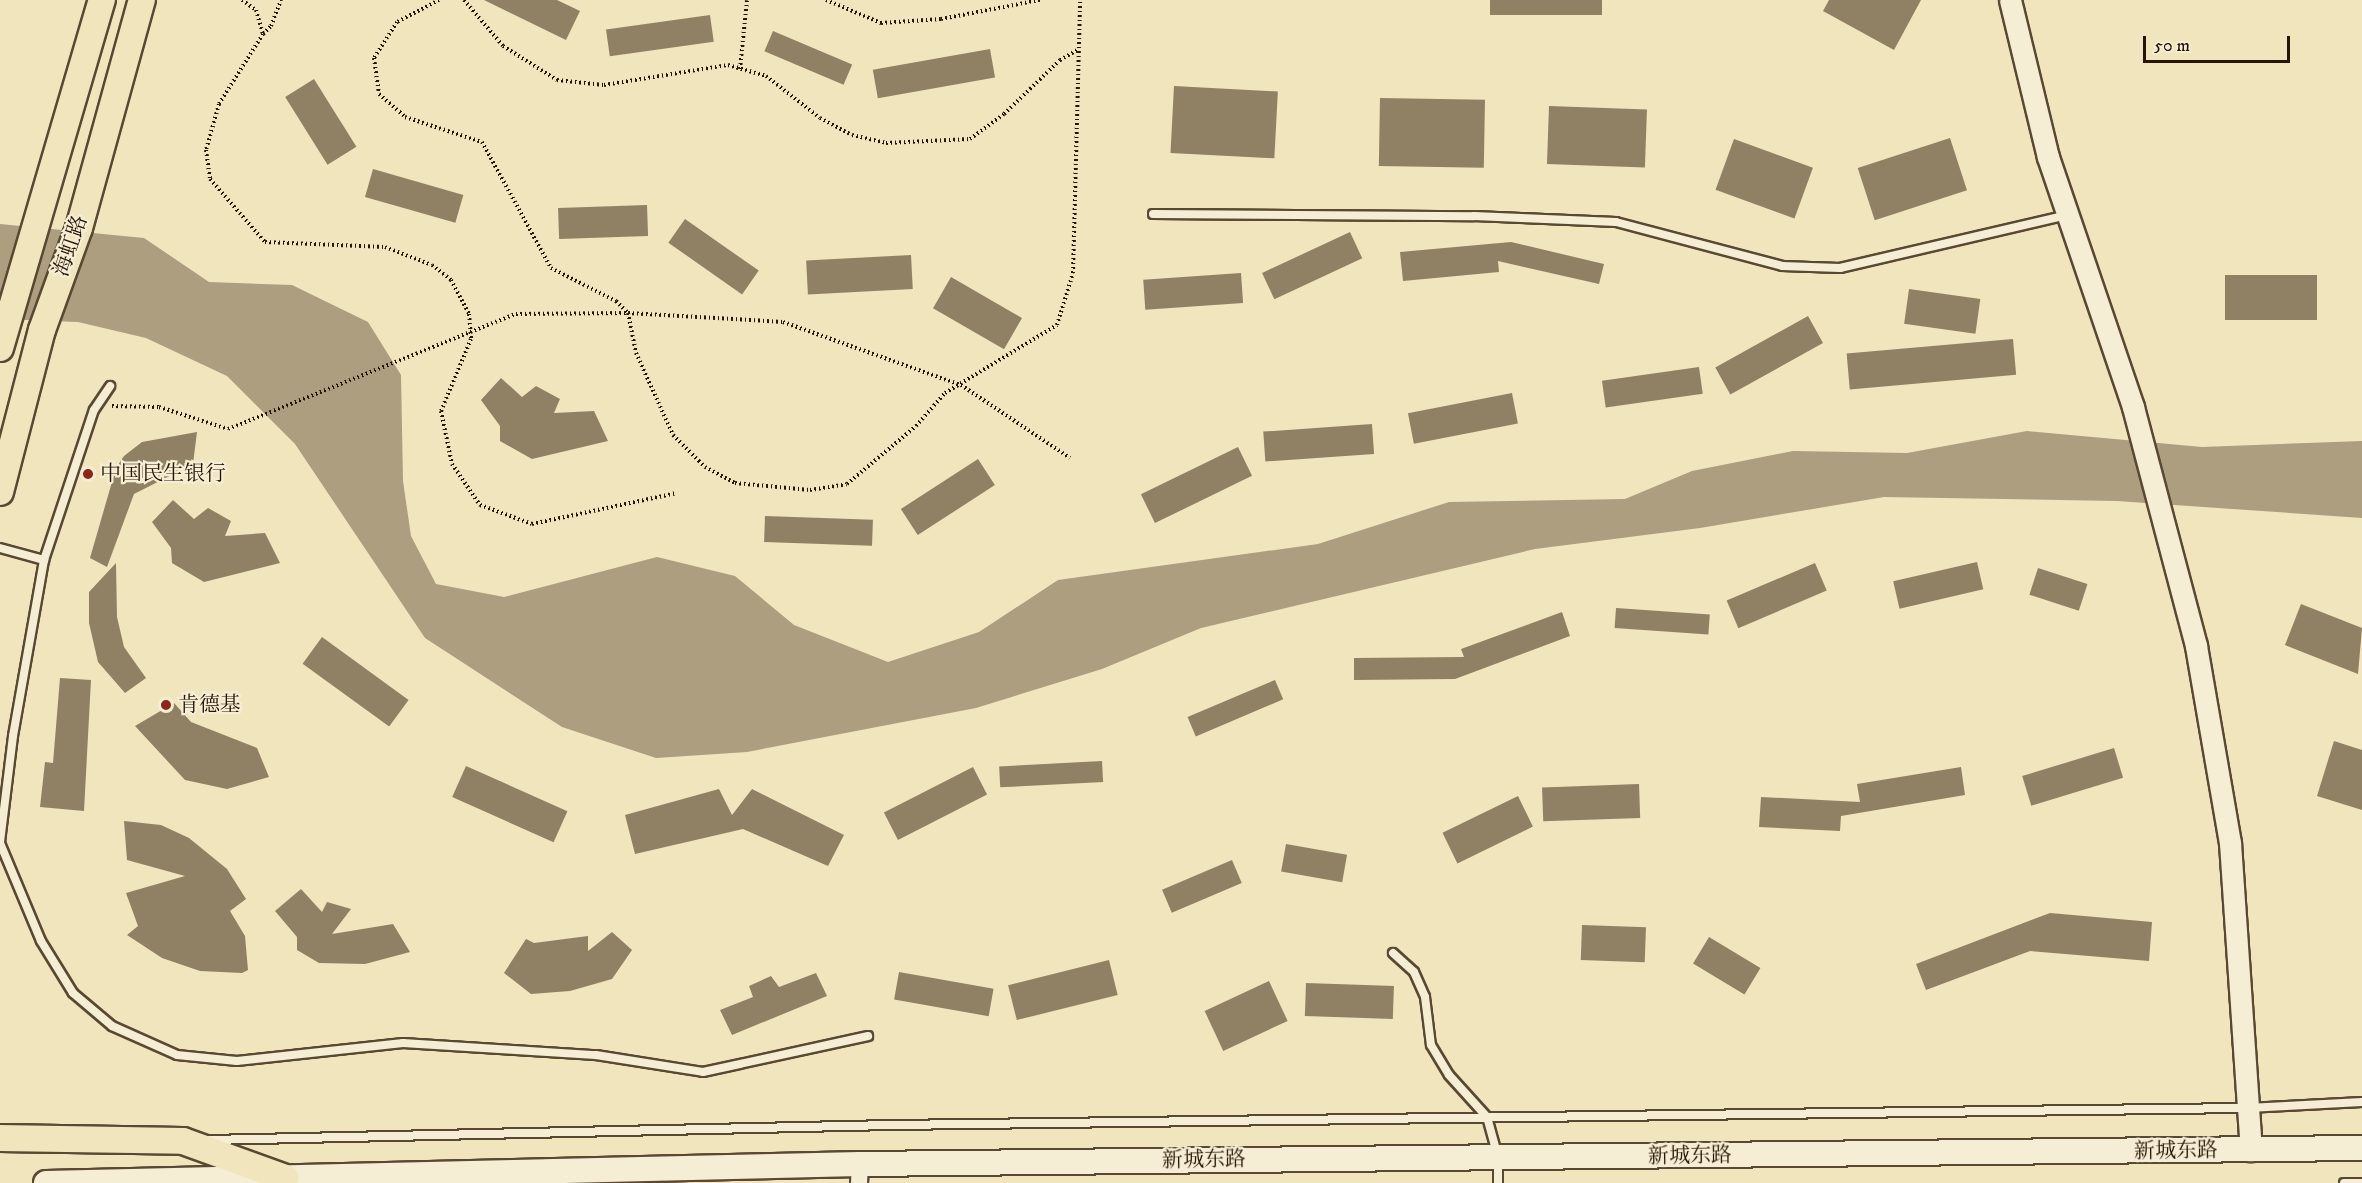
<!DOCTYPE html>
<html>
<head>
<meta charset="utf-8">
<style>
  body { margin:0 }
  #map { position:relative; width:2362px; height:1183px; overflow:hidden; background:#f0e5bd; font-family:"IM FELL DW Pica","Noto Serif SC",serif }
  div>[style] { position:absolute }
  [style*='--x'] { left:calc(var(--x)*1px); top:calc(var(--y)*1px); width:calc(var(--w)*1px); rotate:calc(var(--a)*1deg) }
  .water>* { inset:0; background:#ac9e7e }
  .building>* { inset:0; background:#908164; transform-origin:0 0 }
  .path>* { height:4px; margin-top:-2px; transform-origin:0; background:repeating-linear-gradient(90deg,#271504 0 1.5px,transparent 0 4.5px) }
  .roads { filter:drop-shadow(2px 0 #594932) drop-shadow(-2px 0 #594932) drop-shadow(0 2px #594932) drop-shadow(0 -2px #594932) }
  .service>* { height:8px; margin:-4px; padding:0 4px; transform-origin:4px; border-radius:4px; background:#f5eed4 }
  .minor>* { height:16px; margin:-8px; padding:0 8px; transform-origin:8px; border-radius:8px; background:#f5eed4 }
  .tertiary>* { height:21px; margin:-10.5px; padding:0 10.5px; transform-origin:10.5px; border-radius:10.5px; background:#f5eed4 }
  .secondary>* { height:24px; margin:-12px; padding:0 12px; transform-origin:12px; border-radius:12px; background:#f5eed4 }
  .primary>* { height:26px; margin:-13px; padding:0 13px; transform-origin:13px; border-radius:13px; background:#f0e5bd }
  .dots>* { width:16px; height:16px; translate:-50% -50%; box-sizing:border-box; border:3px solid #f5eed4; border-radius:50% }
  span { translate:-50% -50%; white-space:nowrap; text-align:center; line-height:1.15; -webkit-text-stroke:4.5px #f5eed4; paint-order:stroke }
  .street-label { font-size:21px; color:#271504 }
  .poi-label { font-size:21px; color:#271504 }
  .left { translate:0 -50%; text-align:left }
  .scale { position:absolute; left:2143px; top:36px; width:147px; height:27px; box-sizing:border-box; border:3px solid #271504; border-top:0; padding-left:8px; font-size:18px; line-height:21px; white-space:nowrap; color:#271504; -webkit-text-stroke:4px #f5eed4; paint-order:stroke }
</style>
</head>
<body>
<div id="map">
  <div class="water">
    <i style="clip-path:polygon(0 224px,144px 238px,209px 282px,292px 285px,368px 322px,401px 375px,403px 481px,411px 536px,436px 584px,504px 597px,657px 557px,735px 576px,794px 625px,888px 662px,979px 632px,1058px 580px,1318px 544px,1449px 502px,1625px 499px,1692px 471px,1793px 451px,1907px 453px,2027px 431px,2202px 447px,2362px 441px,2362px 518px,2117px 501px,1884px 497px,1700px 528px,1535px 549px,1201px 628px,1102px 669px,976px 708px,747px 752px,656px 758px,562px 727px,425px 638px,295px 444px,227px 376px,146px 338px,78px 322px,0 319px)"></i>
  </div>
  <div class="building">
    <i style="clip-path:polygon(484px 0,557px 0,580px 11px,566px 40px)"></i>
    <i style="left:1490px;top:0;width:112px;height:15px"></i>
    <i style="clip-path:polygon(1829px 0,1921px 0,1894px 50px,1823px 11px)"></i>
    <i style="left:710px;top:15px;width:27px;height:105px;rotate:82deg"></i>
    <i style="left:773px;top:31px;width:86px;height:22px;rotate:23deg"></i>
    <i style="left:990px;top:49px;width:29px;height:119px;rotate:80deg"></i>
    <i style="left:314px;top:79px;width:80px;height:34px;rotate:58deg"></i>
    <i style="left:1174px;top:86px;width:104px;height:67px;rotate:3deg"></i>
    <i style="left:1380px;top:98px;width:105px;height:68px;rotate:1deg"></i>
    <i style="left:1549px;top:106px;width:98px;height:58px;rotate:2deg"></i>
    <i style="left:1950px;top:138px;width:55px;height:97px;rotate:72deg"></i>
    <i style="left:1734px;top:139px;width:84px;height:54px;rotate:20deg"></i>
    <i style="left:373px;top:169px;width:94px;height:29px;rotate:16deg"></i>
    <i style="left:647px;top:205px;width:31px;height:89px;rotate:88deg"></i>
    <i style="left:685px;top:219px;width:90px;height:29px;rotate:35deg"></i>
    <i style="left:1350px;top:232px;width:29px;height:97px;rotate:65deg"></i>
    <i style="clip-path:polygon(1511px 242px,1604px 264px,1599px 284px,1498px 261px,1499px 272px,1403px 281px,1400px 252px)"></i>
    <i style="left:911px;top:255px;width:34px;height:105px;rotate:87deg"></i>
    <i style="left:1241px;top:273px;width:30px;height:98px;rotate:86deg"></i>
    <i style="left:2225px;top:275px;width:92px;height:45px"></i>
    <i style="left:951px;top:277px;width:82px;height:36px;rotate:30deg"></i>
    <i style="left:1909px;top:289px;width:72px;height:35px;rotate:8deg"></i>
    <i style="left:1808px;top:316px;width:31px;height:106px;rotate:61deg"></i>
    <i style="left:2013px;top:339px;width:36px;height:167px;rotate:85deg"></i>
    <i style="left:1699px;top:367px;width:27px;height:98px;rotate:82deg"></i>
    <i style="clip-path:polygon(501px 378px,522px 397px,536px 386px,560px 399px,554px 413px,594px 411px,608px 441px,532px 459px,500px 441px,500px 426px,481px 400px)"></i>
    <i style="left:1512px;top:393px;width:31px;height:106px;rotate:79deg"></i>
    <i style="left:1372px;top:424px;width:30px;height:109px;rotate:86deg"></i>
    <i style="clip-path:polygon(197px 432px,193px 464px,134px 494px,107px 567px,90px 558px,116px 468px,124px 456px,142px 442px)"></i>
    <i style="left:1238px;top:447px;width:32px;height:108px;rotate:64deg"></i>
    <i style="left:978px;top:459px;width:31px;height:92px;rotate:57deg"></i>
    <i style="clip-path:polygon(173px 500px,194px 519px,208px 508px,231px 521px,225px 536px,265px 533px,280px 563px,204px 582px,172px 563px,171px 548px,152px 522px)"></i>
    <i style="left:765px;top:516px;width:108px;height:26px;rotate:2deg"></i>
    <i style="left:1977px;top:562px;width:28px;height:86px;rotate:77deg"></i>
    <i style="clip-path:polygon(116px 563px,117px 617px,124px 647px,146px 678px,125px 693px,98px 662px,89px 623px,89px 592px)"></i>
    <i style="left:1815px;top:563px;width:30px;height:96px;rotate:67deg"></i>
    <i style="left:2038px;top:568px;width:52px;height:28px;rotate:18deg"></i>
    <i style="clip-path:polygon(2301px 604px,2362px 628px,2358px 674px,2285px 645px)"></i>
    <i style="left:1616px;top:608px;width:94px;height:20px;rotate:4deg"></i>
    <i style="clip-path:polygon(1562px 612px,1570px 636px,1455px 679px,1354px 680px,1354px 658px,1464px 657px,1461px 649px)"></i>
    <i style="left:322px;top:637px;width:107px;height:33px;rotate:36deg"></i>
    <i style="clip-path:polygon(60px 678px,91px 680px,84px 811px,40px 807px,45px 762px,53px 763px)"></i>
    <i style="left:1275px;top:680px;width:21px;height:95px;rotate:67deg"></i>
    <i style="clip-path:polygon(174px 703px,191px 722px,257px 748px,269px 777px,227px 789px,185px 780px,135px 726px)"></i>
    <i style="clip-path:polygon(2334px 741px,2362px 750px,2362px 810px,2317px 796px)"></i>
    <i style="left:2114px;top:748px;width:31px;height:96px;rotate:73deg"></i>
    <i style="left:1102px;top:761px;width:21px;height:103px;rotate:87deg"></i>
    <i style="left:466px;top:766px;width:111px;height:34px;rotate:24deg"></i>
    <i style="left:973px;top:767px;width:31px;height:100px;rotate:63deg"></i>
    <i style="clip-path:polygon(1961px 767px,1965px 795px,1841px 816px,1840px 831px,1759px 827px,1761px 797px,1860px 802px,1857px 784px)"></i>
    <i style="left:1639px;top:784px;width:34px;height:97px;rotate:88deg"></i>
    <i style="clip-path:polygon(719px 789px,732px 815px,752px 789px,844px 835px,828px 866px,743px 829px,635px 854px,625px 815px)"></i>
    <i style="left:1518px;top:796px;width:34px;height:84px;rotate:64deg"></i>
    <i style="clip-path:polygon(124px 821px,161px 825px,189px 838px,227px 869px,246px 899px,230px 911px,245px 936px,248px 970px,242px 973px,200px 971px,162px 958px,127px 935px,138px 926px,126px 893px,185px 876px,127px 860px)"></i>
    <i style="left:1286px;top:844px;width:62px;height:28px;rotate:10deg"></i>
    <i style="left:1232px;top:860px;width:25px;height:76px;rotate:67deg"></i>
    <i style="clip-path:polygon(301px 889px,322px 912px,327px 902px,351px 909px,332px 934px,393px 924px,410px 952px,365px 964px,319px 963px,297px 950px,297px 937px,275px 911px)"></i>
    <i style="clip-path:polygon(2050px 913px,2152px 922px,2149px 961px,2030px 951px,1926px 990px,1916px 964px)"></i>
    <i style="left:1582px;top:925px;width:64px;height:35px;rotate:2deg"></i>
    <i style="clip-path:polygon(612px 932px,632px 950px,612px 979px,570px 991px,531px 994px,504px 973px,526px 939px,534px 943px,588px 936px,588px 951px)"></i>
    <i style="left:1709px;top:937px;width:60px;height:31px;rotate:31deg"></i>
    <i style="left:1109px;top:960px;width:36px;height:104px;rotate:76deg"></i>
    <i style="left:899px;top:972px;width:96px;height:28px;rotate:10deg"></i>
    <i style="clip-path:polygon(816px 973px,827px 996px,732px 1035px,720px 1010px,753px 997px,749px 986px,771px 976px,779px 987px)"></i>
    <i style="left:1269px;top:981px;width:44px;height:71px;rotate:65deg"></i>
    <i style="left:1306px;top:983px;width:88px;height:33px;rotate:2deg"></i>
  </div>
  <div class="path">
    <i style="--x:242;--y:0;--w:17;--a:36"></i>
    <i style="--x:256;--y:10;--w:25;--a:74"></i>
    <i style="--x:263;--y:34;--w:83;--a:122.2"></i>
    <i style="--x:219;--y:104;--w:48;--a:105.8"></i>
    <i style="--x:206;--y:150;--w:29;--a:82"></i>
    <i style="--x:210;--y:179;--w:84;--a:48.9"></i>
    <i style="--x:265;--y:242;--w:120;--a:2.4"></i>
    <i style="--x:385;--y:247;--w:50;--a:21"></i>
    <i style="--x:432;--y:265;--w:24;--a:38"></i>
    <i style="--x:451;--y:280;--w:38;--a:62"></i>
    <i style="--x:469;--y:314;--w:25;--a:85"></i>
    <i style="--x:471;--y:339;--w:78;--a:112.6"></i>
    <i style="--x:441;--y:411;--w:54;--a:78.3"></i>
    <i style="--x:452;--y:464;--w:50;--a:55.7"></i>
    <i style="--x:480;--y:505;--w:55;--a:20.1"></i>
    <i style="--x:532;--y:524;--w:148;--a:-12.1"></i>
    <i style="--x:439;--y:0;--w:47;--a:152.4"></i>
    <i style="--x:397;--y:22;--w:43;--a:122.6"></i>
    <i style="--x:374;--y:58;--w:36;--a:82"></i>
    <i style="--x:379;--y:94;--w:35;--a:41"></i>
    <i style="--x:405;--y:117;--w:81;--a:18"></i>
    <i style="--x:482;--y:142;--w:144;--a:61.3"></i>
    <i style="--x:551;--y:268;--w:73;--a:26.9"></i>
    <i style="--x:616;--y:301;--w:17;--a:45"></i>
    <i style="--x:628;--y:313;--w:41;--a:78.7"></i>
    <i style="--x:636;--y:353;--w:90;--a:65.7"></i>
    <i style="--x:673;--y:435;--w:45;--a:45"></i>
    <i style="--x:705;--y:467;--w:34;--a:28"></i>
    <i style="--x:735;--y:483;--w:75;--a:5.3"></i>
    <i style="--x:810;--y:490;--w:37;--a:-9"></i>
    <i style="--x:847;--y:484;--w:90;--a:-40"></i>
    <i style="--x:916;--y:426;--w:44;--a:-48.7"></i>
    <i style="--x:945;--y:393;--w:131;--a:-31.3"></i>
    <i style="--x:1057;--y:325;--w:54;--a:-72.9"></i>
    <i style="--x:1073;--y:273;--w:273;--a:-88.5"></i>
    <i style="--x:464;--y:0;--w:60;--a:49.7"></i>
    <i style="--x:503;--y:46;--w:64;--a:32.2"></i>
    <i style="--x:557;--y:80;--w:47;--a:6.1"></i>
    <i style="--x:604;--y:85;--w:126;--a:-9.2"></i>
    <i style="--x:728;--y:65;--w:40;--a:16"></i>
    <i style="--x:766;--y:76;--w:68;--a:37.9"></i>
    <i style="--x:820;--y:118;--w:36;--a:28"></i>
    <i style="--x:852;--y:135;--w:35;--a:13"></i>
    <i style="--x:886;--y:143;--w:84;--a:-2.7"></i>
    <i style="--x:970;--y:139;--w:42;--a:-36.3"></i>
    <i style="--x:1004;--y:114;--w:78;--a:-44"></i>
    <i style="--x:1060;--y:60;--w:22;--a:-30"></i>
    <i style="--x:826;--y:0;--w:60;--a:22.7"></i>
    <i style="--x:881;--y:23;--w:60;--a:-3.8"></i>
    <i style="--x:941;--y:19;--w:101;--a:-10.9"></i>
    <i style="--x:263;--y:34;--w:11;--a:-45"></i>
    <i style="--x:271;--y:26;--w:28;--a:-69"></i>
    <i style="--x:740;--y:69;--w:69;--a:-84.2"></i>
    <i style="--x:112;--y:406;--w:47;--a:1.2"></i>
    <i style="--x:159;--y:407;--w:72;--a:17.7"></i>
    <i style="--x:228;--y:429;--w:310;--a:-21.8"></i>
    <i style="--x:516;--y:314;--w:112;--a:-0.5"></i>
    <i style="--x:628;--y:313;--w:155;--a:3.3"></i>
    <i style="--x:783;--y:322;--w:189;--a:19.5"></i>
    <i style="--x:961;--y:385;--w:131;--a:33.8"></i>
  </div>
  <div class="roads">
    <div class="service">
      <i style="--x:1153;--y:214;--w:321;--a:0.4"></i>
      <i style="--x:1474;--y:216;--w:142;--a:2.4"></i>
      <i style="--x:1616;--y:222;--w:172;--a:14.8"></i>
      <i style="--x:1782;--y:266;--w:58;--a:2"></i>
      <i style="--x:1840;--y:268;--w:234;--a:-13.1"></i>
      <i style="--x:0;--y:548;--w:46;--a:15.3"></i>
      <i style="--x:44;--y:560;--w:158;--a:-71.6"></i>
      <i style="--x:94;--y:410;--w:29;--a:-56"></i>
      <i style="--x:0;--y:842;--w:107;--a:-83"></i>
      <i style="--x:13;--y:736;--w:179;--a:-80"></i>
      <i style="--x:0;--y:843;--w:106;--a:67.3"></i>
      <i style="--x:41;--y:941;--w:61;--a:58.4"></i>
      <i style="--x:73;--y:993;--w:51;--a:40.2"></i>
      <i style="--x:112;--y:1026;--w:71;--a:24"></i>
      <i style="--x:177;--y:1055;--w:60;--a:5.7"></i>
      <i style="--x:237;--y:1061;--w:167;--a:-6.2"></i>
      <i style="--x:403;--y:1043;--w:193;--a:3.6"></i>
      <i style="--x:596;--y:1055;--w:108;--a:9"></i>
      <i style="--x:703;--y:1072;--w:169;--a:-12.3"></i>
      <i style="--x:1393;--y:953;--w:28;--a:42"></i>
      <i style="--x:1414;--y:972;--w:27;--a:66"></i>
      <i style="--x:1425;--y:997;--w:48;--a:82.9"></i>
      <i style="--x:1431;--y:1045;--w:35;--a:59"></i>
      <i style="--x:1449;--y:1075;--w:57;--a:47.9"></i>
      <i style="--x:1487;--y:1117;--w:41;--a:74.6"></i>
      <i style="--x:1498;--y:1157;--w:26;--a:90"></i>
      <i style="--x:209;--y:1140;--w:682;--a:-1.26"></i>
      <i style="--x:891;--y:1125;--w:1357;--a:-0.72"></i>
      <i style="--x:2248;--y:1108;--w:114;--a:-3"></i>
      <i style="--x:2344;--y:1183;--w:18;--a:0"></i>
    </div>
    <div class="minor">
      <i style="--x:859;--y:1183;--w:19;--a:-87"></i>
    </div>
    <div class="tertiary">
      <i style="--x:2010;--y:0;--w:162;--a:76.4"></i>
      <i style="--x:2048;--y:157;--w:264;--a:71.2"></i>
      <i style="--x:2133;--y:407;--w:247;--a:75.2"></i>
      <i style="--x:2196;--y:646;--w:200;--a:80.2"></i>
      <i style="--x:2230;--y:843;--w:308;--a:86.1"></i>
    </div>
    <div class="secondary">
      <i style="--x:46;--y:1183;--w:814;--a:-1.34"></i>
      <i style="--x:860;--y:1164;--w:1502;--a:-0.61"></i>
    </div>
    <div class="primary">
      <i style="--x:0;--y:348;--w:363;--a:-73.7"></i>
      <i style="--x:0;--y:492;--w:167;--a:-75.5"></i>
      <i style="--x:42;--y:330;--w:109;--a:-70.1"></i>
      <i style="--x:79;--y:228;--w:237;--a:-74.6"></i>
      <i style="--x:0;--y:1138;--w:183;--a:0.9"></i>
      <i style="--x:183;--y:1141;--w:109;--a:19.8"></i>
    </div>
  </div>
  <div class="dots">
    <i style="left:88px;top:474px;background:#8f2418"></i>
    <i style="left:166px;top:705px;background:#8f2418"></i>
  </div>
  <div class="street-label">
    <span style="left:71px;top:246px;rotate:-71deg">海虹路</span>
    <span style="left:2176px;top:1151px;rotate:-1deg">新城东路</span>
    <span style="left:1690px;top:1156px;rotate:-1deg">新城东路</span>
    <span style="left:1204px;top:1160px;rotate:-1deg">新城东路</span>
  </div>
  <div class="poi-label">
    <span class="left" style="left:100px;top:474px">中国民生银行</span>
    <span class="left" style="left:178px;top:705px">肯德基</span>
  </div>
  <div class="scale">50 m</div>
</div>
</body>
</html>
